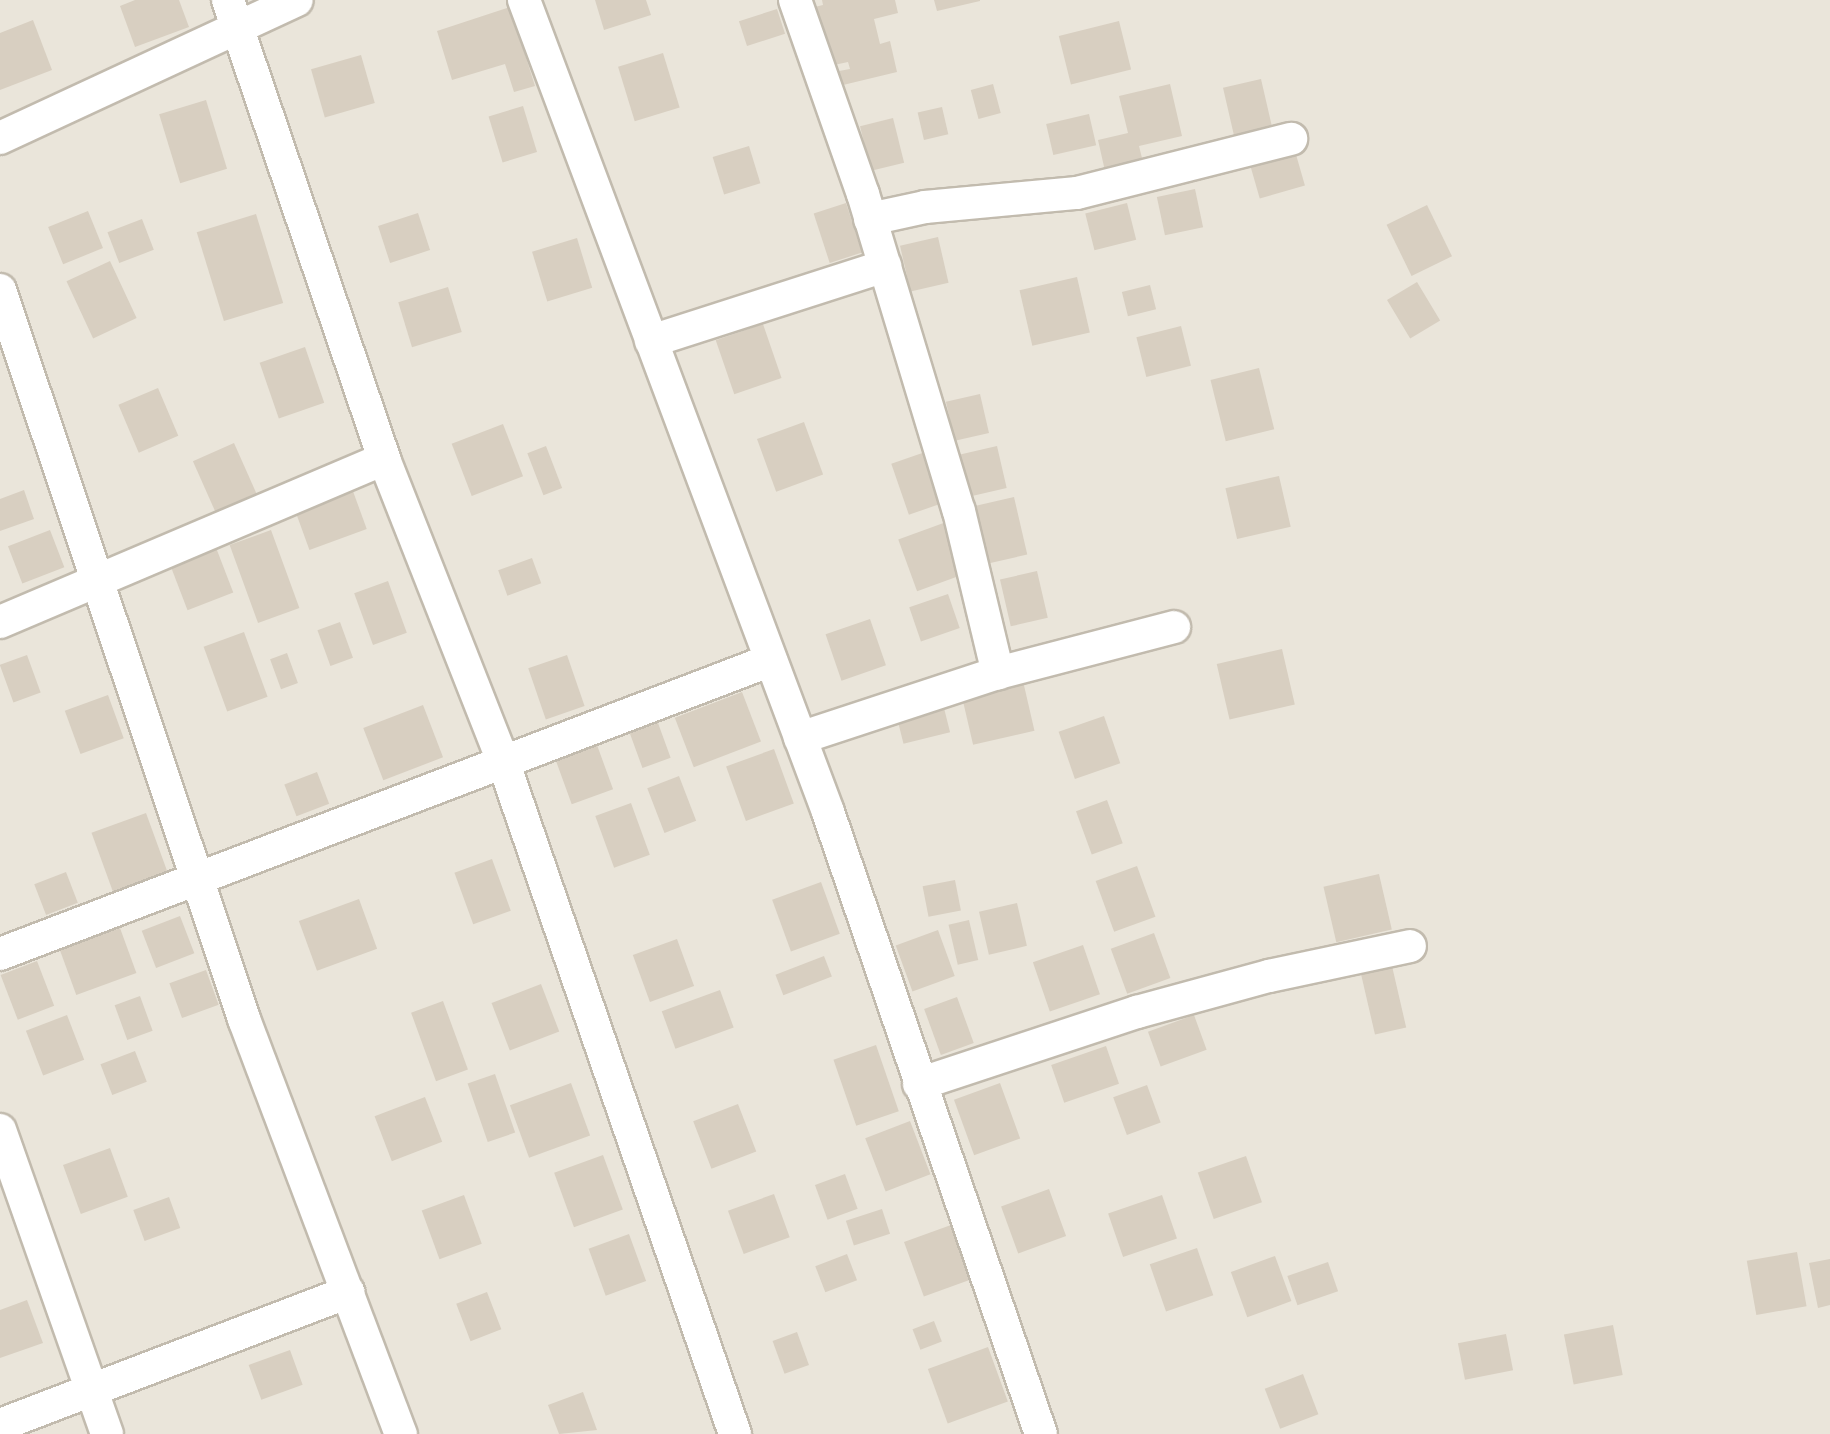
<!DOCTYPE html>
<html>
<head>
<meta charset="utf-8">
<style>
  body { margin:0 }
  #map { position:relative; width:1830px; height:1434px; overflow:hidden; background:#f6f3ec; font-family:"Fira Sans Condensed",sans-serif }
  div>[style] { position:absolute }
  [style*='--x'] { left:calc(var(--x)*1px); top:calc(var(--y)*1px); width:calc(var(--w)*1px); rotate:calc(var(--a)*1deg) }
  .residential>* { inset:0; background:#eae5da; transform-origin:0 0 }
  .building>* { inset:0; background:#d8cfc1; transform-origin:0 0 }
  .roads { filter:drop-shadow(2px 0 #c2bbae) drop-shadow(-2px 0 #c2bbae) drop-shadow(0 2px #c2bbae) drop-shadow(0 -2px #c2bbae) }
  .minor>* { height:32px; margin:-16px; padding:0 16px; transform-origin:16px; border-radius:16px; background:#fff }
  span { translate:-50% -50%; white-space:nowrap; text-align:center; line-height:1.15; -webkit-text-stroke:6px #fff; paint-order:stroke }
</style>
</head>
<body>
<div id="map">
  <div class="residential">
    <i style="left:0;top:0;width:1830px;height:1434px"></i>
  </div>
  <div class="building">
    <i style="clip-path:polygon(135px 0,179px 0,189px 27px,135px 47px,120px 6px)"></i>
    <i style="clip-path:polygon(595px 0,646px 0,651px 15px,604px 30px)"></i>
    <i style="clip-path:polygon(822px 0,895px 0,898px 13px,874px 19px,880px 44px,890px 41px,897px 72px,843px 85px,839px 71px,850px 69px,848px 62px,834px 65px,810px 8px,823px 5px)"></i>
    <i style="clip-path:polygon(934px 0,980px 0,980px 1px,937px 11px)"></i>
    <i style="clip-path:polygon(510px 7px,535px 86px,514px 92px,505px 64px,452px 80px,437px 31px)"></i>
    <i style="left:777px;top:9px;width:26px;height:40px;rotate:72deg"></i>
    <i style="clip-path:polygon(33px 20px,52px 70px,0 90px,0 33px)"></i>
    <i style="left:1119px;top:21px;width:50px;height:62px;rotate:76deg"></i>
    <i style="left:663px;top:53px;width:57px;height:47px;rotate:73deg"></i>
    <i style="left:361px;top:55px;width:50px;height:52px;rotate:74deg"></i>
    <i style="left:1261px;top:79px;width:52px;height:39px;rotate:77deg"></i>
    <i style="left:993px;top:84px;width:30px;height:23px;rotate:75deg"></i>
    <i style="clip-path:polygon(1170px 84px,1182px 136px,1139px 146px,1143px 162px,1105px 171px,1098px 140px,1128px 133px,1119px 96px)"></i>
    <i style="left:206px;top:100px;width:72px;height:49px;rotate:73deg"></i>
    <i style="left:523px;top:106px;width:48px;height:36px;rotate:73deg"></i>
    <i style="left:942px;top:107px;width:28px;height:25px;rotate:77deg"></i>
    <i style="left:1089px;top:114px;width:32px;height:44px;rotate:77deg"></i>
    <i style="left:893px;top:118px;width:46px;height:34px;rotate:76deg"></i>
    <i style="left:749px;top:146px;width:39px;height:38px;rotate:73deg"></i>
    <i style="left:1295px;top:151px;width:36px;height:47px;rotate:74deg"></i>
    <i style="left:1195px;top:189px;width:39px;height:39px;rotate:78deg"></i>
    <i style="left:846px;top:203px;width:52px;height:34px;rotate:72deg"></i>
    <i style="left:1127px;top:203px;width:38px;height:43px;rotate:76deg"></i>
    <i style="left:1427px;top:205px;width:57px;height:45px;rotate:64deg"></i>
    <i style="left:88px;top:211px;width:40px;height:43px;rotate:68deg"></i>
    <i style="left:418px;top:213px;width:39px;height:42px;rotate:72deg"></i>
    <i style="left:256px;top:214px;width:93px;height:62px;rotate:73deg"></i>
    <i style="left:142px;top:219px;width:33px;height:37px;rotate:69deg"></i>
    <i style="left:938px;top:237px;width:47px;height:39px;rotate:77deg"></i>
    <i style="left:577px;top:238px;width:52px;height:47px;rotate:73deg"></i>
    <i style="left:110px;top:261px;width:63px;height:48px;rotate:65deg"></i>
    <i style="left:1077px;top:277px;width:57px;height:59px;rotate:77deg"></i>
    <i style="left:1417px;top:282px;width:45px;height:35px;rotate:59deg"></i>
    <i style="left:1150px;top:285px;width:25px;height:29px;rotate:76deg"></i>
    <i style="left:448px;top:287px;width:47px;height:52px;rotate:73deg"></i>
    <i style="left:763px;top:324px;width:57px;height:50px;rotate:71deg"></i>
    <i style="left:1181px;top:326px;width:41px;height:46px;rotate:76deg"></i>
    <i style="left:305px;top:347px;width:59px;height:48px;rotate:71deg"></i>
    <i style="left:1259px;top:368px;width:63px;height:50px;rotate:76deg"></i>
    <i style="left:158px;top:388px;width:52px;height:43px;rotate:67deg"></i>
    <i style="left:980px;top:394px;width:40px;height:35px;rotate:77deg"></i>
    <i style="left:804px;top:422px;width:56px;height:50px;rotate:70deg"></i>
    <i style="left:503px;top:424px;width:56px;height:55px;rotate:69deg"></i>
    <i style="left:234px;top:443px;width:59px;height:45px;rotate:66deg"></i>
    <i style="left:546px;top:446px;width:45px;height:20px;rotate:69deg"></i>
    <i style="left:997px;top:446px;width:43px;height:40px;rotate:77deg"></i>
    <i style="left:931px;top:450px;width:54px;height:42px;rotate:71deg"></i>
    <i style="left:1279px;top:476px;width:52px;height:55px;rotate:77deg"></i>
    <i style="left:350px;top:483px;width:49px;height:61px;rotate:70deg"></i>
    <i style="clip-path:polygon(24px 490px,34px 519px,0 531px,0 499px)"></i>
    <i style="left:1014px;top:497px;width:59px;height:39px;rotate:77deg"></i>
    <i style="left:949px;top:521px;width:55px;height:54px;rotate:70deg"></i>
    <i style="left:50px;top:530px;width:40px;height:45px;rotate:69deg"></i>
    <i style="left:271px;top:530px;width:83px;height:44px;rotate:70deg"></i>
    <i style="left:215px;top:545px;width:51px;height:49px;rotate:69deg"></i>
    <i style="left:532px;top:558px;width:27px;height:36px;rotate:70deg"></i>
    <i style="left:1037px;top:571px;width:48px;height:38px;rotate:77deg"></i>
    <i style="left:388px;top:581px;width:55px;height:36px;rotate:70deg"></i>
    <i style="left:948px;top:594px;width:36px;height:41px;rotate:71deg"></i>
    <i style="left:870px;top:619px;width:49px;height:47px;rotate:71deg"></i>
    <i style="left:340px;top:622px;width:38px;height:24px;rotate:70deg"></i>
    <i style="left:244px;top:632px;width:69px;height:43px;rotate:70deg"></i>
    <i style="left:1282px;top:649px;width:57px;height:67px;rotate:77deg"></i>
    <i style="left:287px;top:653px;width:32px;height:18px;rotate:70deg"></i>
    <i style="left:27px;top:655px;width:40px;height:29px;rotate:70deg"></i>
    <i style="left:567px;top:655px;width:54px;height:41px;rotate:71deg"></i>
    <i style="left:1023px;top:681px;width:51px;height:63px;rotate:77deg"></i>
    <i style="left:742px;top:692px;width:53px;height:72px;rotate:69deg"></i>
    <i style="left:108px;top:695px;width:46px;height:46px;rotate:70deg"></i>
    <i style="left:423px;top:705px;width:56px;height:64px;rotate:69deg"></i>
    <i style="left:944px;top:708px;width:25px;height:48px;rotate:76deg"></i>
    <i style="left:1104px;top:716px;width:50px;height:48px;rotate:71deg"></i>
    <i style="left:658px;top:723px;width:37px;height:30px;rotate:70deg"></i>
    <i style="left:597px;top:745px;width:47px;height:44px;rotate:70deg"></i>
    <i style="left:774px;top:749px;width:58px;height:51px;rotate:70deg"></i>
    <i style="left:317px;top:772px;width:34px;height:35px;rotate:69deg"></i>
    <i style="left:679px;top:776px;width:48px;height:34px;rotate:69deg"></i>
    <i style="left:1107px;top:800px;width:46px;height:33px;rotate:70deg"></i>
    <i style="left:631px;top:803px;width:55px;height:38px;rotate:70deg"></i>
    <i style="left:146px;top:813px;width:63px;height:58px;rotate:70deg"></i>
    <i style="left:492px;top:859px;width:55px;height:40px;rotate:70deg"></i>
    <i style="left:1137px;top:866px;width:54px;height:44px;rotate:70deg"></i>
    <i style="left:66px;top:872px;width:33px;height:34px;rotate:69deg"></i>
    <i style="left:1379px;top:874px;width:57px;height:57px;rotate:77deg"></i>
    <i style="left:955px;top:880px;width:31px;height:33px;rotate:79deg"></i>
    <i style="left:821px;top:882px;width:55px;height:52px;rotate:70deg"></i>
    <i style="left:359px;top:899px;width:53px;height:64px;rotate:70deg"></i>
    <i style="left:1017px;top:903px;width:44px;height:39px;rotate:77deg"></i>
    <i style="left:180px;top:916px;width:40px;height:41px;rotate:69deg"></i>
    <i style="left:969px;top:920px;width:41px;height:21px;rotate:77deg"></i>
    <i style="left:120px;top:928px;width:48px;height:64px;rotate:70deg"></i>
    <i style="left:938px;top:930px;width:49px;height:45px;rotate:70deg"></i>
    <i style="left:1154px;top:933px;width:48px;height:46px;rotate:70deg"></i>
    <i style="left:677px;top:939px;width:50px;height:47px;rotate:70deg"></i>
    <i style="left:1083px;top:945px;width:52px;height:53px;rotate:71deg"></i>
    <i style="left:824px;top:956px;width:22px;height:52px;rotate:69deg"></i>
    <i style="left:37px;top:961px;width:48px;height:39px;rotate:69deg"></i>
    <i style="left:1392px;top:966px;width:63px;height:32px;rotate:77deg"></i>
    <i style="left:206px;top:970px;width:37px;height:39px;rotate:70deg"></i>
    <i style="left:541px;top:984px;width:51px;height:53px;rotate:69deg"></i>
    <i style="left:720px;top:990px;width:40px;height:62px;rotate:70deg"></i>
    <i style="left:140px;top:996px;width:37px;height:27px;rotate:70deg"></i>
    <i style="left:957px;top:997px;width:49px;height:35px;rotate:70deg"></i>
    <i style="left:443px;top:1001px;width:73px;height:34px;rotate:70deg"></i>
    <i style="left:67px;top:1015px;width:48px;height:44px;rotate:69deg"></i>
    <i style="left:1194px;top:1015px;width:37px;height:49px;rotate:70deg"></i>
    <i style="left:876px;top:1045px;width:70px;height:45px;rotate:71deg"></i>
    <i style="left:1106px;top:1046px;width:40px;height:58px;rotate:71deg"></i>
    <i style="left:135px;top:1051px;width:33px;height:37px;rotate:69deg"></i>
    <i style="left:495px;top:1074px;width:62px;height:29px;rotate:71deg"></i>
    <i style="left:571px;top:1083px;width:56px;height:65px;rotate:70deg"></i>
    <i style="left:1000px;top:1083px;width:59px;height:49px;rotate:70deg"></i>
    <i style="left:1147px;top:1085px;width:40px;height:36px;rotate:70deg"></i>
    <i style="left:425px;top:1097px;width:48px;height:54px;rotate:69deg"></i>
    <i style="left:738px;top:1104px;width:51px;height:48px;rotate:69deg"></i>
    <i style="left:910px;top:1121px;width:57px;height:48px;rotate:69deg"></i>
    <i style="left:110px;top:1148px;width:52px;height:50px;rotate:70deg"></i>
    <i style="left:603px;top:1155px;width:58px;height:52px;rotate:70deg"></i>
    <i style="left:1246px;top:1156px;width:49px;height:51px;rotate:71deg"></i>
    <i style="left:845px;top:1174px;width:37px;height:32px;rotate:70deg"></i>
    <i style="left:1049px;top:1189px;width:50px;height:51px;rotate:70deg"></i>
    <i style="left:774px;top:1194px;width:46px;height:49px;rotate:70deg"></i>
    <i style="left:464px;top:1195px;width:52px;height:45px;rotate:70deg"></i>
    <i style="left:1162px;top:1195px;width:46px;height:57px;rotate:71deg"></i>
    <i style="left:169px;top:1197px;width:33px;height:38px;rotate:70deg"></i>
    <i style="left:882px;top:1209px;width:26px;height:38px;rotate:72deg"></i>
    <i style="left:951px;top:1225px;width:58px;height:50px;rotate:70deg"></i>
    <i style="left:629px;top:1234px;width:50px;height:43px;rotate:70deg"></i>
    <i style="left:1197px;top:1248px;width:50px;height:50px;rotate:71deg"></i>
    <i style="left:1797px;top:1252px;width:55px;height:51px;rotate:80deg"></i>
    <i style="left:847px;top:1254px;width:28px;height:34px;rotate:69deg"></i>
    <i style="left:1275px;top:1256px;width:48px;height:47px;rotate:70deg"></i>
    <i style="clip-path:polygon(1830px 1259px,1830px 1305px,1818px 1308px,1809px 1263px)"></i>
    <i style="left:1328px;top:1262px;width:31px;height:43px;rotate:71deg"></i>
    <i style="left:487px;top:1292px;width:40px;height:33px;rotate:69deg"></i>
    <i style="clip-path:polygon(27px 1300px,43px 1343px,0 1358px,0 1310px)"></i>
    <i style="left:934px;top:1321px;width:22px;height:23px;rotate:69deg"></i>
    <i style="left:1613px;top:1325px;width:51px;height:50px;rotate:79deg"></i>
    <i style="left:797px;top:1332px;width:35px;height:26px;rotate:70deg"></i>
    <i style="left:1506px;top:1334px;width:37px;height:49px;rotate:79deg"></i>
    <i style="left:988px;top:1347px;width:58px;height:64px;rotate:70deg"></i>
    <i style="left:290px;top:1350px;width:37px;height:44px;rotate:70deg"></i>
    <i style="left:1303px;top:1374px;width:43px;height:41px;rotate:69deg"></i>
    <i style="clip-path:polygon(583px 1392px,597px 1430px,559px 1434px,548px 1405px)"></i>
  </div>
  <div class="roads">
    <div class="minor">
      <i style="--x:228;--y:0;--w:485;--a:71.2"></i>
      <i style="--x:384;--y:459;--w:325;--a:68.5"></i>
      <i style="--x:503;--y:761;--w:712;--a:70.98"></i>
      <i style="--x:524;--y:0;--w:867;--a:69.47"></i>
      <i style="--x:828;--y:812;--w:657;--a:71.1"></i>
      <i style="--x:795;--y:0;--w:206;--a:70.7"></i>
      <i style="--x:863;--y:194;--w:331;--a:73.2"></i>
      <i style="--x:959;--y:511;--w:167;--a:76.5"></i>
      <i style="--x:0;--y:138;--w:327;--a:-24.9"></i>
      <i style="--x:870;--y:219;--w:56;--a:-12.3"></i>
      <i style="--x:925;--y:207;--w:153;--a:-5.3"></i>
      <i style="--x:1077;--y:193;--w:221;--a:-14.2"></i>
      <i style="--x:0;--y:290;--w:769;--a:71.49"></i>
      <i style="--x:244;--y:1019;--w:444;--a:69.3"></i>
      <i style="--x:651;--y:341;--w:246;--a:-17.8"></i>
      <i style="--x:0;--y:622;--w:417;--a:-23"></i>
      <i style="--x:800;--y:738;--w:208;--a:-18.2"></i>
      <i style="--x:998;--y:673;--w:182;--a:-14.6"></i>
      <i style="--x:0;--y:954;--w:825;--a:-20.87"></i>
      <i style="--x:919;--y:1084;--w:230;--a:-18.3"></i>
      <i style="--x:1137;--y:1012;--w:137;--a:-15.3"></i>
      <i style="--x:1269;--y:976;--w:144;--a:-12"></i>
      <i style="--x:0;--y:1130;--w:322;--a:70.6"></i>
      <i style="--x:0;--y:1425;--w:373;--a:-20.9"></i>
    </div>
  </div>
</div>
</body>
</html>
